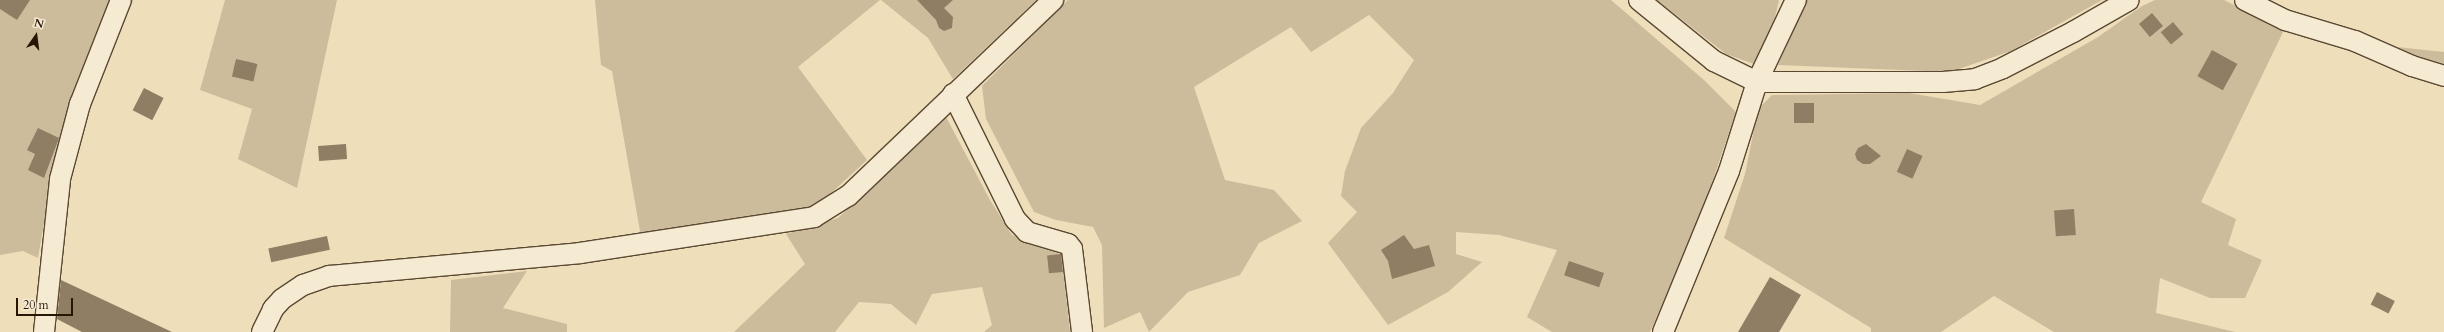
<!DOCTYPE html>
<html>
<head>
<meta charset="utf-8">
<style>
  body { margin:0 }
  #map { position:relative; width:2444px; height:332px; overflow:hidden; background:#efdeba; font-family:Cardo,serif }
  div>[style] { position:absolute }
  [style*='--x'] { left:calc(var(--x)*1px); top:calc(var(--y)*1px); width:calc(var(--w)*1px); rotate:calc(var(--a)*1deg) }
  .green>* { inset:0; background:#cdbc9b }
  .building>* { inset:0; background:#8f7e63; transform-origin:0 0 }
  .roads { filter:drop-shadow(1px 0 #5a4832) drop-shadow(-1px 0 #5a4832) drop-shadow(0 1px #5a4832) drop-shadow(0 -1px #5a4832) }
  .minor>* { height:20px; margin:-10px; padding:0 10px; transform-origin:10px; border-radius:10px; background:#f5ead2 }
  span { translate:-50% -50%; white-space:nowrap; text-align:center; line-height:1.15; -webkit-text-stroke:3.5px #f5ead2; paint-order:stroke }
  .north { position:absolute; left:16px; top:16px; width:40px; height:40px; -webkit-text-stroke:3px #f5ead2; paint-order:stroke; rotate:14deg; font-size:11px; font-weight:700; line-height:16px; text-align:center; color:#281604 }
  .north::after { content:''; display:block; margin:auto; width:14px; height:18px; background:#281604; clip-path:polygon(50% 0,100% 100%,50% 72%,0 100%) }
  .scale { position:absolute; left:16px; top:298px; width:57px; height:18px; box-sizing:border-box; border:2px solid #281604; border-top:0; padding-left:5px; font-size:12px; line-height:14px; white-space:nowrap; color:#281604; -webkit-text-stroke:3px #f5ead2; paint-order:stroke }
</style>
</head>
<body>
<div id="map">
  <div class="green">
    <i style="clip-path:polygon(0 0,112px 0,52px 176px,38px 258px,23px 251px,0 255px)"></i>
    <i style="clip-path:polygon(225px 0,337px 0,297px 188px,238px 159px,252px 109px,200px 90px)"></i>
    <i style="clip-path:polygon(595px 0,880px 0,798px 67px,867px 160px,829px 195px,802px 211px,641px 237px,612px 71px,601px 65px)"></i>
    <i style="clip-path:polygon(881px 0,1036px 0,953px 79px,928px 38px)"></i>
    <i style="clip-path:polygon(1068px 0,1611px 0,1704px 80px,1736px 112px,1697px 227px,1650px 332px,1552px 332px,1527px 317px,1557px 250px,1499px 235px,1456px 232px,1456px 254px,1482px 262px,1448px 292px,1388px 325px,1328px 243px,1357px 212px,1341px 196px,1345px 171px,1361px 128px,1393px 93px,1414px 60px,1369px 15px,1311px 52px,1291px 27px,1194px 87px,1225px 180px,1274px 190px,1302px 221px,1259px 243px,1240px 275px,1188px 292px,1149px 332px,1140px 312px,1104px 328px,1102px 245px,1093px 227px,1056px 220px,1034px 212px,986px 119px,982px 86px)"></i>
    <i style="clip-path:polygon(1657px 0,1779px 0,1774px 22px,1754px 64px,1726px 54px)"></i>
    <i style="clip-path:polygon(1807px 0,2102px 0,2011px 51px,1950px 72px,1778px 65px)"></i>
    <i style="clip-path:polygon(2155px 0,2224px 0,2284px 30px,2201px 202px,2236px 219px,2228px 245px,2262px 260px,2245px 298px,2210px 298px,2160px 278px,2156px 313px,2235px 332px,2054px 332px,1994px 296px,1941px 332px,1871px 332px,1871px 328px,1724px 238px,1745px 174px,1758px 109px,1772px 95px,1909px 93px,1980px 105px,2098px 37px,2142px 6px)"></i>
    <i style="clip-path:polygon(2397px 47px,2444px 52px,2444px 68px)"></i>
    <i style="clip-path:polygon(946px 117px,990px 200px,1012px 235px,1062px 255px,1070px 332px,984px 332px,992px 325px,982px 287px,932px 294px,916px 325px,891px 304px,859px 302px,835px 332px,734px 332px,805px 264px,786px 234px,838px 218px)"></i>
    <i style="clip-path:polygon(527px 271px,503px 308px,567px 324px,567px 332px,450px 332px,451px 280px)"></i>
  </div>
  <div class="building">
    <i style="clip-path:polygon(0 0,30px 0,17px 20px,0 9px)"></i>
    <i style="clip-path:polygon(917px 0,953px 0,944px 8px,953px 17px,952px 28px,944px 31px,939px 28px,936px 20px)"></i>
    <i style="left:2152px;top:13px;width:17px;height:17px;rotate:50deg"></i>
    <i style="left:2173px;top:22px;width:16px;height:16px;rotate:50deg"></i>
    <i style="left:2212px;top:50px;width:29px;height:30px;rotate:29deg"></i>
    <i style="left:236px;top:59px;width:22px;height:18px;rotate:13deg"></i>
    <i style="left:144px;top:88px;width:22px;height:25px;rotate:27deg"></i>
    <i style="left:1794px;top:103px;width:20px;height:20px"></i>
    <i style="clip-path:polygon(38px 128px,59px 138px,44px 178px,28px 170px,35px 154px,27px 150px)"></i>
    <i style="left:346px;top:144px;width:15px;height:28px;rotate:86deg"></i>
    <i style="clip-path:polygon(1866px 144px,1881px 156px,1870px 164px,1863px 164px,1857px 160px,1855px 154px,1858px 148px)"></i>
    <i style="left:1907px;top:149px;width:17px;height:25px;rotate:24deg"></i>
    <i style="left:2074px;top:209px;width:26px;height:20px;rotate:86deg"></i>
    <i style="clip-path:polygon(1404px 235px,1414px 249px,1429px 245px,1435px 266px,1392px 279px,1388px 261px,1381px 250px)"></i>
    <i style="left:327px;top:236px;width:14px;height:60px;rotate:78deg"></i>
    <i style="left:1061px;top:254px;width:18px;height:14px;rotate:84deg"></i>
    <i style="left:1569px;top:261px;width:37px;height:15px;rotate:19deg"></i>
    <i style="clip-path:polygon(1770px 277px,1801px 295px,1779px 332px,1738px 332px)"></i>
    <i style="clip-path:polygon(61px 280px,172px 332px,82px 332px,57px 319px)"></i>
    <i style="left:2377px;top:292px;width:20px;height:14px;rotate:27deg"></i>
  </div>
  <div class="roads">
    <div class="minor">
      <i style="--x:1639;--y:0;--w:97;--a:39.1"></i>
      <i style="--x:1714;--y:61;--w:48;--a:26"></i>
      <i style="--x:1757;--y:82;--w:186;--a:0"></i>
      <i style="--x:1943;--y:82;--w:32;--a:-5"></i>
      <i style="--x:1975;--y:79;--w:30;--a:-21"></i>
      <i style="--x:2003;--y:68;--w:79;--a:-27.2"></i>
      <i style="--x:2073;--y:32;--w:64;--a:-29.7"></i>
      <i style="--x:2245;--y:0;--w:45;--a:26.6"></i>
      <i style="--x:2285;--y:20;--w:73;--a:16.7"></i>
      <i style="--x:2355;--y:41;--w:62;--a:23.7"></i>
      <i style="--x:2412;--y:66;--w:34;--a:17"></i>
      <i style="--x:953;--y:94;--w:140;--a:63.6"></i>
      <i style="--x:1015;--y:219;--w:18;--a:47"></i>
      <i style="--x:1027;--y:232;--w:43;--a:16.3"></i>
      <i style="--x:1068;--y:244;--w:6;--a:51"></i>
      <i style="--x:1072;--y:249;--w:84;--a:83.1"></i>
      <i style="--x:44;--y:332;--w:154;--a:-84"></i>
      <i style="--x:60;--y:179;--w:78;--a:-75.1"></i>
      <i style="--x:80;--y:104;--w:112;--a:-68.5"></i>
      <i style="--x:262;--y:332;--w:25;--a:-64"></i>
      <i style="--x:273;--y:309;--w:13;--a:-48"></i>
      <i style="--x:282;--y:299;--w:25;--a:-34"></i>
      <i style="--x:303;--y:285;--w:28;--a:-19"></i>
      <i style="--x:329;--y:276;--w:252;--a:-5.2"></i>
      <i style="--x:580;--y:253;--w:237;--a:-8.7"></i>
      <i style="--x:814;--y:217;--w:40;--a:-32"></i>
      <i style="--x:848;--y:196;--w:284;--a:-43.7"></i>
      <i style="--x:1663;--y:332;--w:174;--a:-67.7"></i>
      <i style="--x:1729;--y:171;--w:93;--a:-72.5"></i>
      <i style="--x:1757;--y:82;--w:91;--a:-64.6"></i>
    </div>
  </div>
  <div class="north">N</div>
  <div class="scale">20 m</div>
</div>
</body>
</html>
